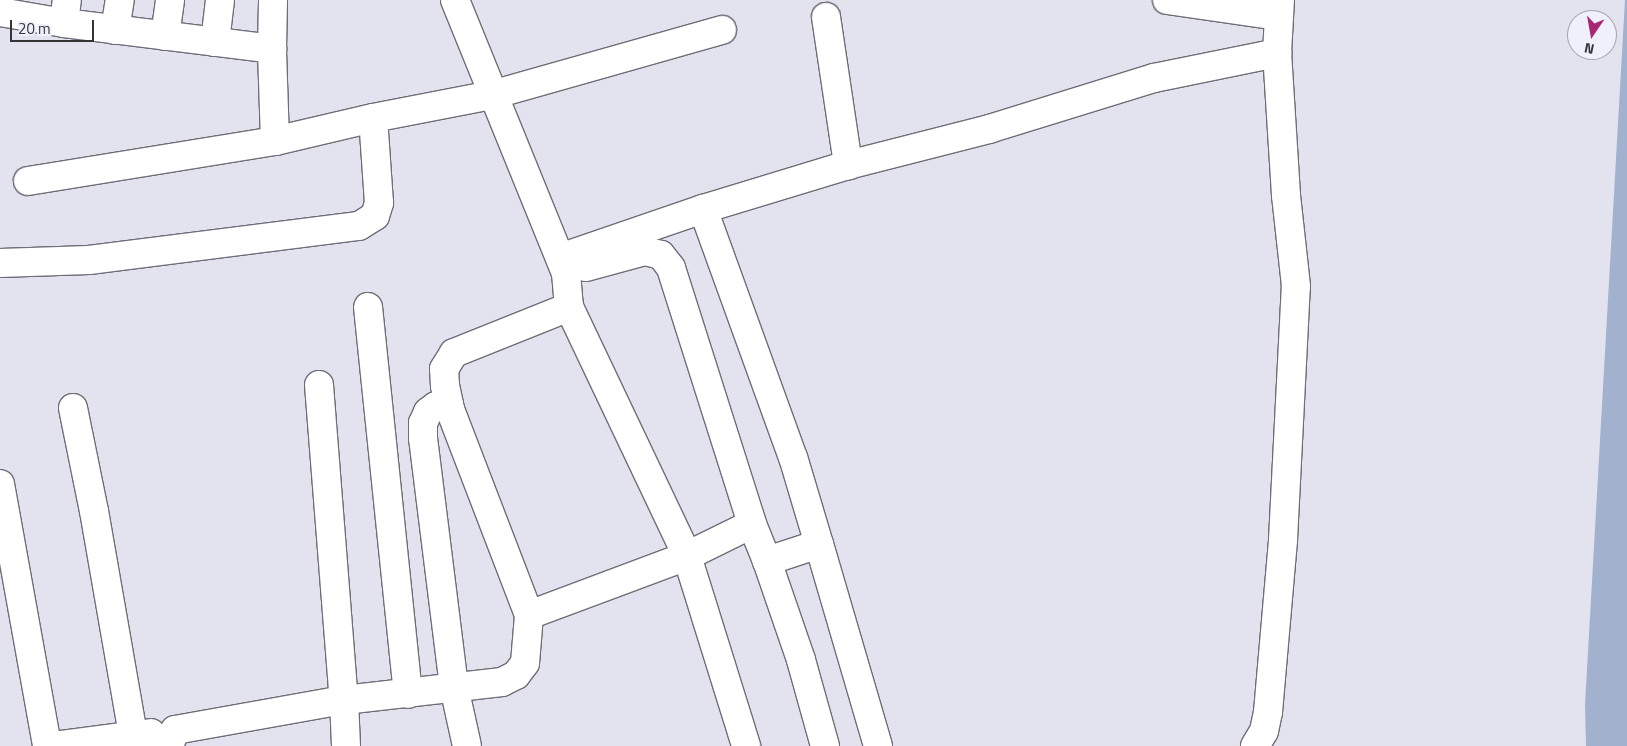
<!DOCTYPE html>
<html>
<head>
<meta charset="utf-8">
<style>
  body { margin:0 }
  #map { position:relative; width:1627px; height:746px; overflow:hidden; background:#e3e3ef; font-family:"Titillium Web",sans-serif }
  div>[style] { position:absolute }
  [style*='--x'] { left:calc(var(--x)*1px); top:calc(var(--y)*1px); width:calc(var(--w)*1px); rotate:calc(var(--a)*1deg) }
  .water>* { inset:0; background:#a1b1ce }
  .roads { filter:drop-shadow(1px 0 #6e6e78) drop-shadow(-1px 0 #6e6e78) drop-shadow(0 1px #6e6e78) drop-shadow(0 -1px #6e6e78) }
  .minor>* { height:28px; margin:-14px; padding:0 14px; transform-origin:14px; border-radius:14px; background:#fff }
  span { translate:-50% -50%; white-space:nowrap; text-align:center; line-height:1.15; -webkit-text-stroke:4.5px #f0f0fc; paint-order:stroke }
  .north { position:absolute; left:1567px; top:10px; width:50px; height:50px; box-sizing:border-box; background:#f0f0fc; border:1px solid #a5a5ae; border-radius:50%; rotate:192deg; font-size:14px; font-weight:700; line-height:20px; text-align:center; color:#343438 }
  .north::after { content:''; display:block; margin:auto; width:18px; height:22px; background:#a82673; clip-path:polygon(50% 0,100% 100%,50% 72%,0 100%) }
  .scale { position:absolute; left:10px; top:20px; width:84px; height:22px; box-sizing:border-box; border:2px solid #343438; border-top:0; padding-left:6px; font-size:15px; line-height:18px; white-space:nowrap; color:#343438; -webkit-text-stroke:4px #f0f0fc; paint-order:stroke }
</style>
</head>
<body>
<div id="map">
  <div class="water">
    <i style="clip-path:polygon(1625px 0,1627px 0,1627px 746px,1586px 746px,1585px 705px)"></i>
  </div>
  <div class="roads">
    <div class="minor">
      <i style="--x:455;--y:0;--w:295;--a:67.9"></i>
      <i style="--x:566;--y:273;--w:34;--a:85"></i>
      <i style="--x:569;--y:307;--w:276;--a:64.6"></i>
      <i style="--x:687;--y:556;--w:199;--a:72.7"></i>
      <i style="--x:1167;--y:0;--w:112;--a:8.2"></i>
      <i style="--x:0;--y:12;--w:65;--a:9.8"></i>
      <i style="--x:64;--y:23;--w:210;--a:7.1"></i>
      <i style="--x:272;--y:49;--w:49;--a:-88.8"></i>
      <i style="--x:826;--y:17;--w:150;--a:81.5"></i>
      <i style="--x:64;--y:23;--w:23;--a:-83"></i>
      <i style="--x:115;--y:30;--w:30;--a:-81"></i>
      <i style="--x:165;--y:36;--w:36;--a:-82"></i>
      <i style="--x:215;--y:42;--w:42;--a:-83.2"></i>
      <i style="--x:275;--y:141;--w:101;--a:-13.2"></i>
      <i style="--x:373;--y:118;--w:121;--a:-10.9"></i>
      <i style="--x:492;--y:95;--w:239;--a:-15.8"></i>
      <i style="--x:28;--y:181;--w:250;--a:-9.2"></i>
      <i style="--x:275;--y:141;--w:92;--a:-91.9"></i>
      <i style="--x:703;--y:209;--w:264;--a:70.1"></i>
      <i style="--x:793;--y:457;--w:91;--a:73.4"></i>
      <i style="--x:819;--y:544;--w:55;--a:161.9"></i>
      <i style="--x:560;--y:258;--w:151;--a:-18.9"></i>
      <i style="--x:703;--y:209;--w:152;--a:-16.9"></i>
      <i style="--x:848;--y:165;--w:146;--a:-14.3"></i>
      <i style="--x:989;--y:129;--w:173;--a:-17.2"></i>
      <i style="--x:1154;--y:78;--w:126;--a:-11.5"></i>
      <i style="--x:1277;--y:53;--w:53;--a:-86.8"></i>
      <i style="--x:0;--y:263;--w:89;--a:-1.9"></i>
      <i style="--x:89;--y:260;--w:272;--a:-7.2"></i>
      <i style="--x:359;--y:226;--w:19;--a:-32"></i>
      <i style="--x:375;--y:216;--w:14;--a:-73"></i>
      <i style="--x:379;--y:203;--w:85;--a:-94"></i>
      <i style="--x:586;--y:267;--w:61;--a:-15.2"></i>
      <i style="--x:645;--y:251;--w:16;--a:14"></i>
      <i style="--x:661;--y:255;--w:16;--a:52"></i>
      <i style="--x:671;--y:268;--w:269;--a:72.4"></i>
      <i style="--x:752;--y:524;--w:40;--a:68"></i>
      <i style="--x:767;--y:561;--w:105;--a:71"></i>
      <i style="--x:801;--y:660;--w:89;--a:74.4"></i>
      <i style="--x:368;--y:307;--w:389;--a:84.1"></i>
      <i style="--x:319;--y:385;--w:316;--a:85.5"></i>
      <i style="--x:344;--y:700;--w:46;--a:87.5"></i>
      <i style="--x:449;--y:404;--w:13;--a:171"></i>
      <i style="--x:436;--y:406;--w:10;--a:143"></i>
      <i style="--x:428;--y:412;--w:12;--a:114"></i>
      <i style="--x:423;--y:423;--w:15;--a:90"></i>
      <i style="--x:423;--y:438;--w:251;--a:82.9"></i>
      <i style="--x:454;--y:687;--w:60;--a:77.6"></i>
      <i style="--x:73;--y:408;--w:105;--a:78.5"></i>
      <i style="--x:94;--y:511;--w:227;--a:80.1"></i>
      <i style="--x:0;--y:484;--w:266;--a:79.8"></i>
      <i style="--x:819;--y:544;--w:210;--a:73.7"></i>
      <i style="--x:529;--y:615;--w:221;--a:-111"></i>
      <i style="--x:450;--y:409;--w:24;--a:-102"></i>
      <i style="--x:445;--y:386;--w:17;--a:-93"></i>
      <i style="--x:444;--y:369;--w:19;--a:-58"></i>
      <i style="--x:454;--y:353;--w:124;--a:-21.8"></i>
      <i style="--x:54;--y:746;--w:98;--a:-7.6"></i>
      <i style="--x:169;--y:746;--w:17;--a:-69"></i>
      <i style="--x:175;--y:730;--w:172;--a:-10.1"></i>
      <i style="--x:344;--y:700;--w:159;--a:-6.5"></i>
      <i style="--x:502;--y:682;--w:16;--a:-27"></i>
      <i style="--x:516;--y:675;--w:15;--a:-53"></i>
      <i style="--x:525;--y:663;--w:48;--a:-85.2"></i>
      <i style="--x:529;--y:615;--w:169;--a:-20.5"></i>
      <i style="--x:687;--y:556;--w:72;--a:-26.2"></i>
      <i style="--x:1255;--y:746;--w:17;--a:-59"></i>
      <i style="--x:1264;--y:731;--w:19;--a:-78"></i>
      <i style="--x:1268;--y:712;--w:173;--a:-85"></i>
      <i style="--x:1283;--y:540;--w:254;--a:-87.1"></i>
      <i style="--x:1296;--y:286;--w:92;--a:-96.3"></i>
      <i style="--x:1286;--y:195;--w:142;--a:-93.6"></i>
    </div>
  </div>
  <div class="north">N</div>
  <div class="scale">20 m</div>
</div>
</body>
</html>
